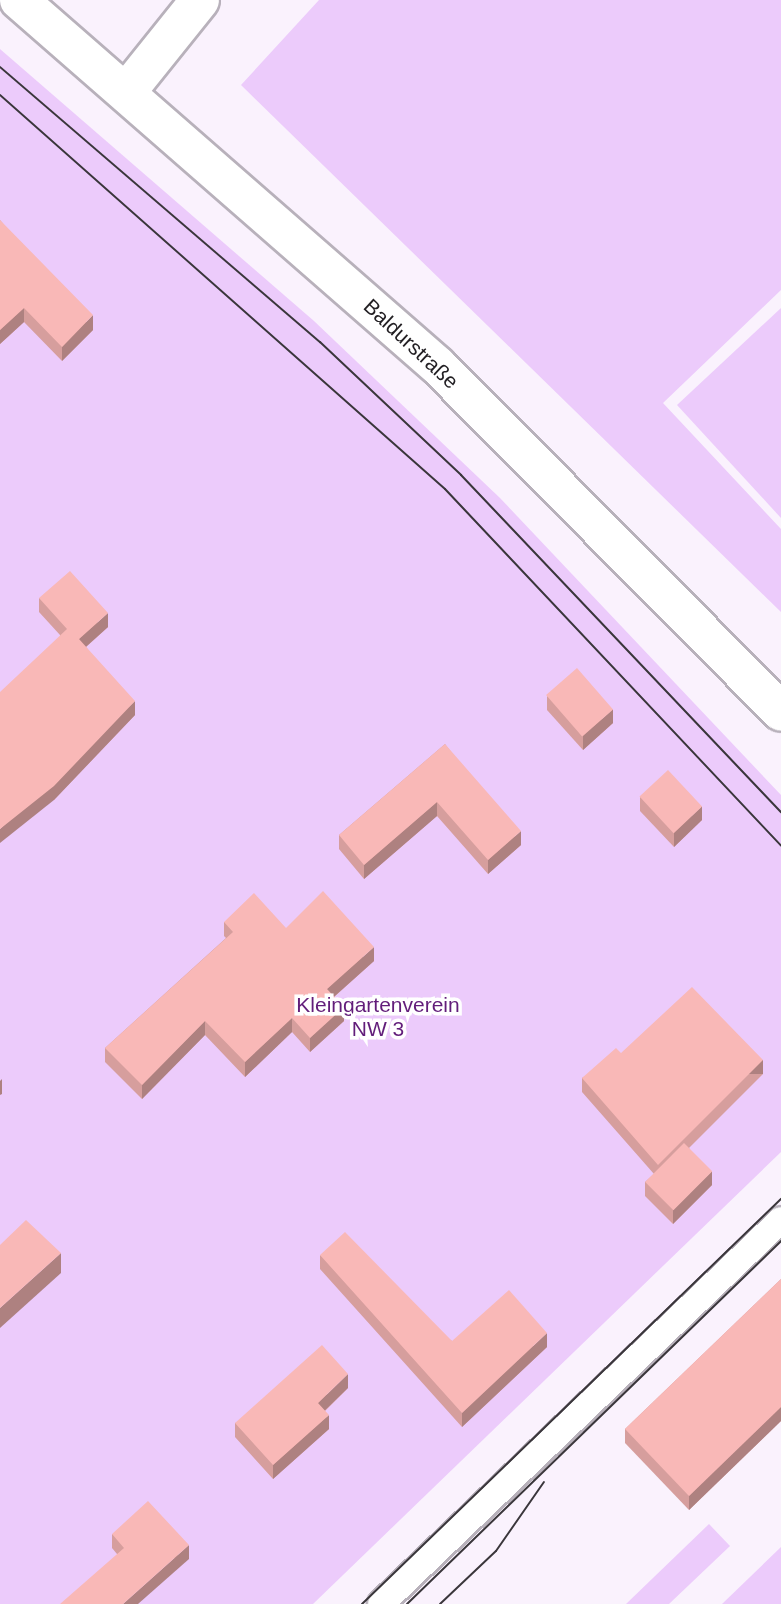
<!DOCTYPE html>
<html>
<head>
<meta charset="utf-8">
<style>
  body { margin:0 }
  #map { position:relative; width:781px; height:1604px; overflow:hidden; background:#faf2fd; font-family:Arial,sans-serif }
  div>[style] { position:absolute }
  [style*='--x'] { left:calc(var(--x)*1px); top:calc(var(--y)*1px); width:calc(var(--w)*1px); rotate:calc(var(--a)*1deg) }
  .green>* { inset:0; background:#eccbfb }
  .roads { filter:drop-shadow(2px 0 #b8b1bb) drop-shadow(-2px 0 #b8b1bb) drop-shadow(0 2px #b8b1bb) drop-shadow(0 -2px #b8b1bb) }
  .service>* { height:26px; margin:-13px; padding:0 13px; transform-origin:13px; border-radius:13px; background:#fff }
  .minor>* { height:38px; margin:-19px; padding:0 19px; transform-origin:19px; border-radius:19px; background:#fff }
  .tertiary>* { height:38px; margin:-19px; padding:0 19px; transform-origin:19px; border-radius:19px; background:#fff }
  .tram>* { height:2px; margin:-1px; padding:0 1px; transform-origin:1px; border-radius:1px; background:#3a363b }
  .wall>* { inset:0; background:#d69e9d }
  .shaded-wall>* { inset:0; background:#ae8180; transform-origin:0 0 }
  .building>* { inset:0; background:#f9b8b7; transform-origin:0 0 }
  span { translate:-50% -50%; white-space:nowrap; text-align:center; line-height:1.15; -webkit-text-stroke:7px #fff; paint-order:stroke }
  .street-label { font-size:21px; color:#232024 }
  .park-label { font-size:21px; color:#621d7a }
</style>
</head>
<body>
<div id="map">
  <div class="green">
    <i style="clip-path:polygon(319px 0,781px 0,781px 290px,663px 403px,781px 529px,781px 612px,241px 85px)"></i>
    <i style="clip-path:polygon(0 49px,314px 321px,500px 498px,781px 795px,781px 1152px,313px 1604px,0 1604px)"></i>
    <i style="clip-path:polygon(781px 308px,781px 518px,677px 405px)"></i>
    <i style="clip-path:polygon(709px 1524px,730px 1546px,669px 1604px,626px 1604px)"></i>
    <i style="clip-path:polygon(781px 1547px,781px 1604px,722px 1604px)"></i>
  </div>
  <div class="roads">
    <div class="service">
      <i style="--x:381;--y:1604;--w:554;--a:-43.83"></i>
    </div>
    <div class="minor">
      <i style="--x:128;--y:90;--w:115;--a:-51.3"></i>
    </div>
    <div class="tertiary">
      <i style="--x:19;--y:0;--w:556;--a:41.14"></i>
      <i style="--x:438;--y:366;--w:487;--a:45.2"></i>
    </div>
  </div>
  <div class="tram">
    <i style="--x:0;--y:67;--w:422;--a:40.7"></i>
    <i style="--x:320;--y:342;--w:194;--a:43.3"></i>
    <i style="--x:461;--y:475;--w:465;--a:46.5"></i>
    <i style="--x:0;--y:95;--w:594;--a:41.52"></i>
    <i style="--x:445;--y:489;--w:490;--a:46.7"></i>
    <i style="--x:362;--y:1604;--w:583;--a:-44.03"></i>
    <i style="--x:407;--y:1604;--w:521;--a:-44.14"></i>
    <i style="--x:440;--y:1604;--w:77;--a:-43.4"></i>
    <i style="--x:496;--y:1551;--w:84;--a:-55.2"></i>
  </div>
  <div class="wall">
    <i style="clip-path:polygon(0 220px,93px 330px,62px 361px,24px 322px,0 344px)"></i>
    <i style="clip-path:polygon(39px 598px,108px 627px,86px 647px,135px 715px,54px 800px,60px 635px,39px 612px)"></i>
    <i style="clip-path:polygon(547px 696px,613px 723px,583px 750px,547px 710px)"></i>
    <i style="clip-path:polygon(445px 744px,521px 845px,488px 874px,437px 816px,364px 879px,339px 849px,339px 835px)"></i>
    <i style="clip-path:polygon(640px 797px,702px 820px,674px 847px,640px 811px)"></i>
    <i style="clip-path:polygon(224px 922px,286px 928px,374px 961px,334px 997px,344px 1021px,310px 1052px,292px 1032px,245px 1077px,205px 1035px,142px 1099px,105px 1062px,105px 1048px,226px 938px,224px 936px)"></i>
    <i style="clip-path:polygon(621px 1053px,763px 1074px,689px 1148px,712px 1185px,673px 1224px,645px 1196px,645px 1182px,654px 1174px,582px 1092px,582px 1078px)"></i>
    <i style="clip-path:polygon(320px 1255px,452px 1341px,547px 1347px,462px 1427px,320px 1269px)"></i>
    <i style="clip-path:polygon(781px 1279px,781px 1421px,689px 1510px,625px 1443px,625px 1429px)"></i>
    <i style="clip-path:polygon(348px 1388px,325px 1411px,329px 1429px,273px 1479px,235px 1437px,235px 1423px)"></i>
    <i style="clip-path:polygon(112px 1534px,189px 1559px,117px 1554px,112px 1548px)"></i>
  </div>
  <div class="shaded-wall">
    <i style="clip-path:polygon(24px 308px,24px 322px,0 344px,0 330px)"></i>
    <i style="clip-path:polygon(93px 315px,93px 330px,62px 361px,62px 347px)"></i>
    <i style="clip-path:polygon(108px 613px,108px 627px,79px 653px,79px 639px)"></i>
    <i style="clip-path:polygon(135px 701px,135px 715px,54px 800px,0 843px,0 829px)"></i>
    <i style="clip-path:polygon(613px 709px,613px 723px,583px 750px,583px 736px)"></i>
    <i style="clip-path:polygon(437px 802px,437px 816px,364px 879px,364px 865px)"></i>
    <i style="clip-path:polygon(702px 806px,702px 820px,674px 847px,674px 833px)"></i>
    <i style="clip-path:polygon(521px 831px,521px 845px,488px 874px,488px 860px)"></i>
    <i style="clip-path:polygon(374px 947px,374px 961px,327px 1003px,327px 989px)"></i>
    <i style="clip-path:polygon(344px 1007px,344px 1021px,310px 1052px,310px 1038px)"></i>
    <i style="clip-path:polygon(292px 1018px,292px 1032px,245px 1077px,245px 1062px)"></i>
    <i style="clip-path:polygon(205px 1021px,205px 1035px,142px 1099px,142px 1085px)"></i>
    <i style="left:763px;top:1060px;width:14px;height:148px;rotate:90deg"></i>
    <i style="clip-path:polygon(2px 1079px,2px 1094px,0 1095px,0 1081px)"></i>
    <i style="clip-path:polygon(712px 1171px,712px 1185px,673px 1224px,673px 1210px)"></i>
    <i style="clip-path:polygon(61px 1253px,61px 1273px,0 1328px,0 1308px)"></i>
    <i style="clip-path:polygon(547px 1333px,547px 1347px,462px 1427px,462px 1413px)"></i>
    <i style="clip-path:polygon(348px 1374px,348px 1388px,318px 1417px,318px 1403px)"></i>
    <i style="clip-path:polygon(781px 1407px,781px 1421px,689px 1510px,689px 1496px)"></i>
    <i style="clip-path:polygon(329px 1415px,329px 1429px,273px 1479px,273px 1465px)"></i>
    <i style="clip-path:polygon(189px 1545px,189px 1559px,138px 1604px,123px 1604px)"></i>
  </div>
  <div class="building">
    <i style="clip-path:polygon(0 220px,93px 315px,62px 347px,24px 308px,0 330px)"></i>
    <i style="clip-path:polygon(70px 571px,108px 613px,79px 639px,135px 701px,54px 786px,0 829px,0 692px,67px 629px,39px 598px)"></i>
    <i style="left:577px;top:668px;width:55px;height:41px;rotate:49deg"></i>
    <i style="clip-path:polygon(445px 744px,521px 831px,488px 860px,437px 802px,364px 865px,339px 835px)"></i>
    <i style="left:668px;top:770px;width:50px;height:39px;rotate:47deg"></i>
    <i style="clip-path:polygon(323px 891px,374px 947px,327px 989px,344px 1007px,310px 1038px,292px 1018px,245px 1062px,205px 1021px,142px 1085px,105px 1048px,233px 932px,224px 922px,254px 893px,286px 928px)"></i>
    <i style="clip-path:polygon(692px 987px,763px 1060px,658px 1165px,582px 1078px,616px 1048px,621px 1053px)"></i>
    <i style="left:684px;top:1143px;width:40px;height:55px;rotate:45deg"></i>
    <i style="clip-path:polygon(26px 1220px,61px 1253px,0 1308px,0 1245px)"></i>
    <i style="clip-path:polygon(345px 1232px,452px 1341px,509px 1290px,547px 1333px,462px 1413px,320px 1255px)"></i>
    <i style="clip-path:polygon(781px 1279px,781px 1407px,689px 1496px,625px 1429px)"></i>
    <i style="clip-path:polygon(322px 1345px,348px 1374px,318px 1403px,329px 1415px,273px 1465px,235px 1423px)"></i>
    <i style="clip-path:polygon(148px 1501px,189px 1545px,123px 1604px,60px 1604px,124px 1548px,112px 1534px)"></i>
  </div>
  <div class="street-label">
    <span style="left:411px;top:344px;rotate:43deg">Baldurstraße</span>
  </div>
  <div class="park-label">
    <span style="left:378px;top:1017px">Kleingartenverein<br>NW 3</span>
  </div>
</div>
</body>
</html>
